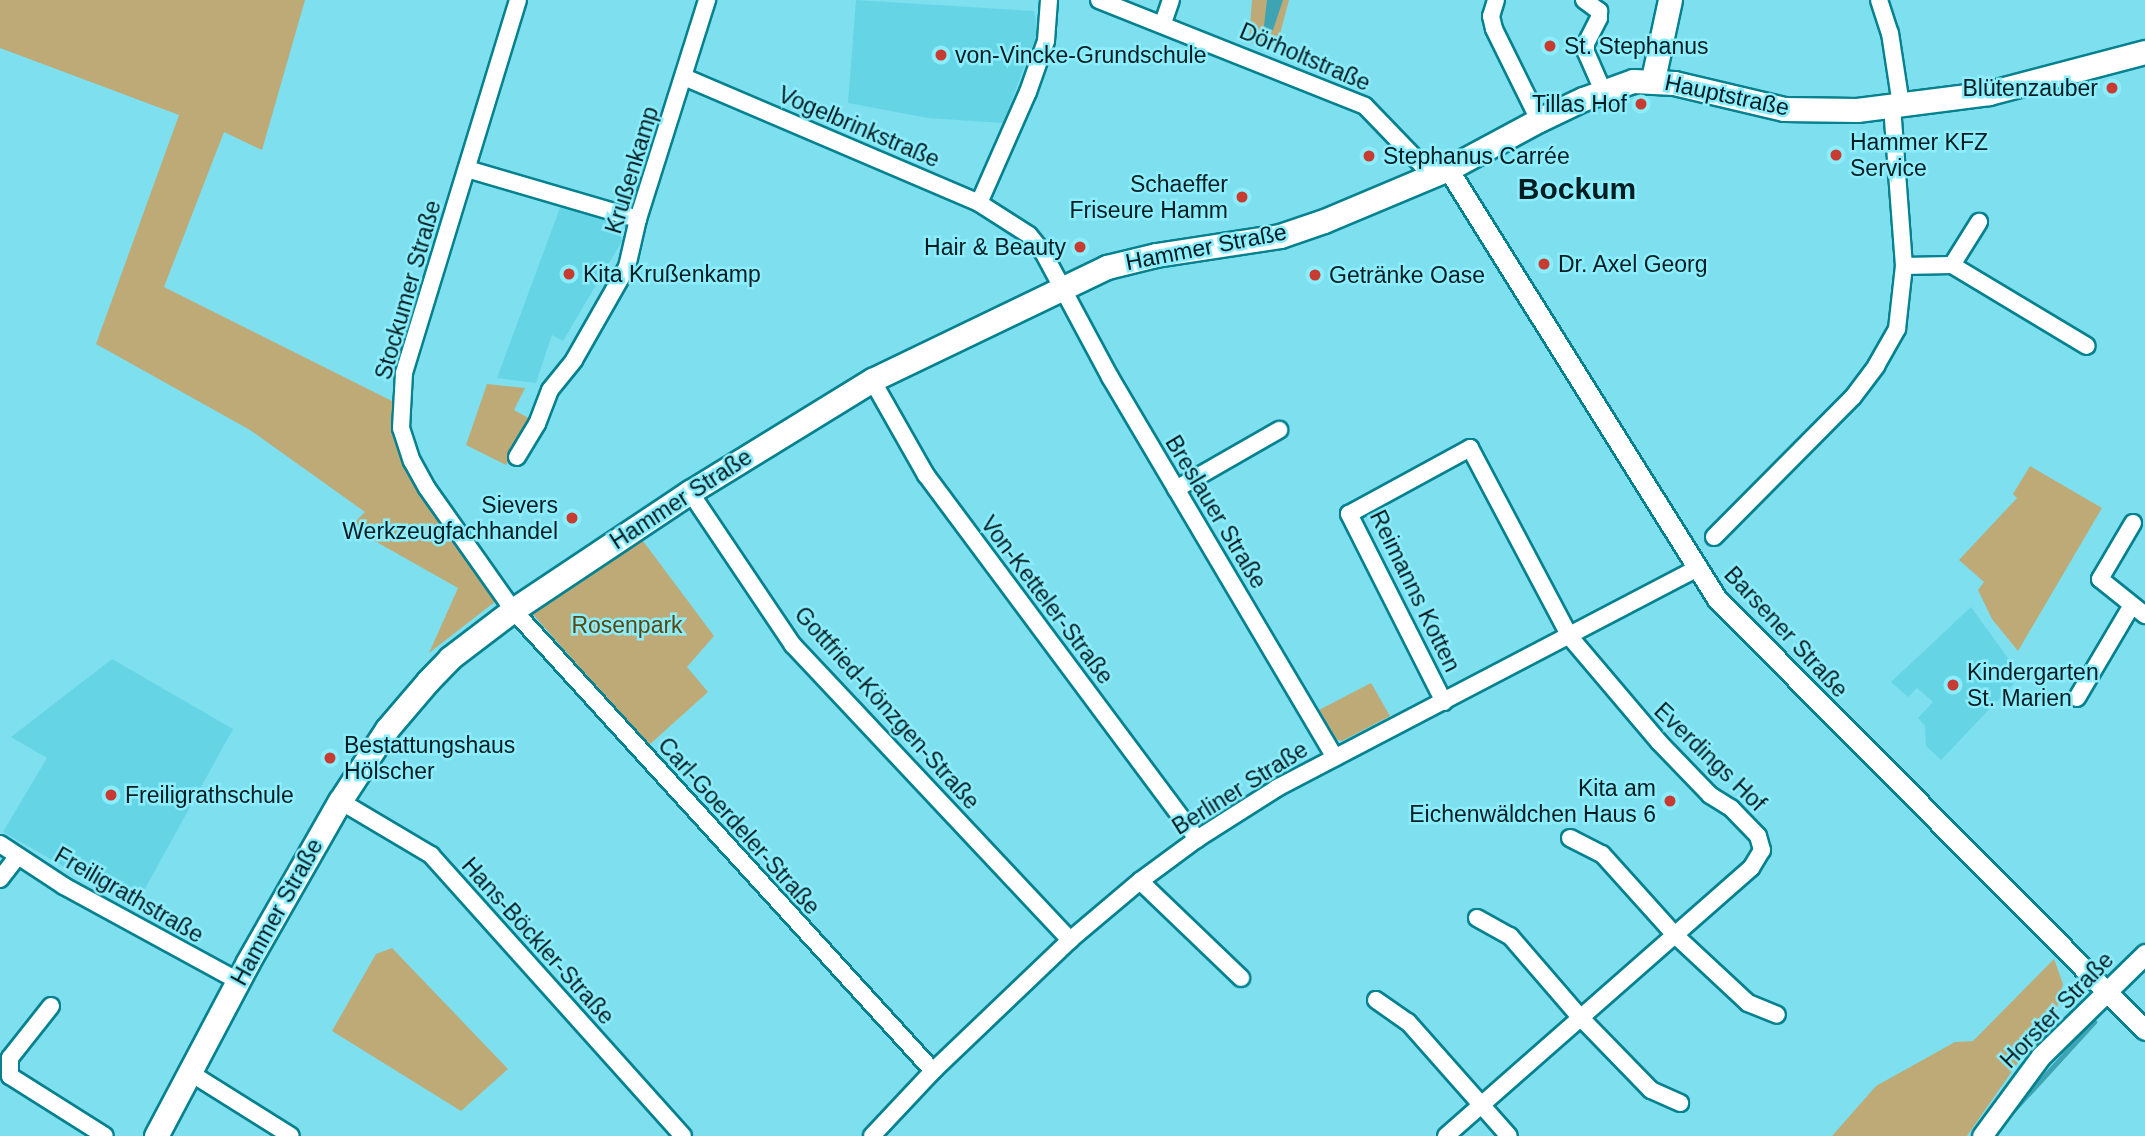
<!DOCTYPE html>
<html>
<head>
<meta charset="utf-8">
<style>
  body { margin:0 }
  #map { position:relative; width:2145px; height:1136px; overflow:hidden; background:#7edfef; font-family:Helvetica,sans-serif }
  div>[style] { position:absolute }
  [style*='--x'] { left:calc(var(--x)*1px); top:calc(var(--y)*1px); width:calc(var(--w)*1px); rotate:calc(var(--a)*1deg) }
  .built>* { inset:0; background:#65d5e6 }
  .green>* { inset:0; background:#beaa77 }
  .water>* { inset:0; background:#3ea4b3 }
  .stream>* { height:4.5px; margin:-2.25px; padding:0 2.25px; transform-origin:2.25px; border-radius:2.25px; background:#3ea4b3 }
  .roads { filter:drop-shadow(2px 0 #05818f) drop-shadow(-2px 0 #05818f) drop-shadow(0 2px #05818f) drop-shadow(0 -2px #05818f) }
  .minor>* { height:16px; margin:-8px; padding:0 8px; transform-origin:8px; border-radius:8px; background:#fff }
  .tertiary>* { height:19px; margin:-9.5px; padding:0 9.5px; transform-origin:9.5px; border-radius:9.5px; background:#fff }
  .secondary>* { height:23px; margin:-11.5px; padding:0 11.5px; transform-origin:11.5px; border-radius:11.5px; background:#fff }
  .dots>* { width:19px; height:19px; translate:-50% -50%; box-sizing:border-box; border:4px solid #8cedfc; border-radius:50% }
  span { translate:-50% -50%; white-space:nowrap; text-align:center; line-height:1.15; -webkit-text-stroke:5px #8cedfc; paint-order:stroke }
  .poi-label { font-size:23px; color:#001e22 }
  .left { translate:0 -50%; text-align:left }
  .right { translate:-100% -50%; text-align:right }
  .street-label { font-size:23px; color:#001e22 }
  .park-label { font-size:23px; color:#5b4811 }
  .district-label { font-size:30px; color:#001e22; font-weight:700 }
</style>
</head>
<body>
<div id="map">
  <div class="built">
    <i style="clip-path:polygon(856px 0,1034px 11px,1038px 31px,1003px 123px,928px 118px,848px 103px)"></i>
    <i style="clip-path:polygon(561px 205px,616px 224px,622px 241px,563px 341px,552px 335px,536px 383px,497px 378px)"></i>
    <i style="clip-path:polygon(1971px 607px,2021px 676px,1941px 760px,1926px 746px,1925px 726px,1918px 718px,1933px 702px,1917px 688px,1908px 697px,1891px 682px)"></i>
    <i style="clip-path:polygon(112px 659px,233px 729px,135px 907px,3px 832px,47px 758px,11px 737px)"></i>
  </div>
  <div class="green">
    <i style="clip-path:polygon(0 0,305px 0,262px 150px,224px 132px,164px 287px,392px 401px,392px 416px,401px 450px,424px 498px,496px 601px,429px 653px,458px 588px,350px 527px,365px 512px,250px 430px,96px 344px,179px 115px,0 48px)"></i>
    <i style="clip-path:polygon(1252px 0,1289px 0,1276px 49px,1249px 42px)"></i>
    <i style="clip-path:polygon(487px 384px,525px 388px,514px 410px,532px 420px,506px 465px,466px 445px)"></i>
    <i style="clip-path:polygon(2030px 466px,2102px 508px,2018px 651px,1992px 619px,1978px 590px,1984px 582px,1959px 560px,2017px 498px,2013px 494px)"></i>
    <i style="clip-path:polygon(637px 533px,714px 636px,687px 667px,708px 692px,649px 745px,528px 609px)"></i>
    <i style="clip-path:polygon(1371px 683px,1390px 716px,1342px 741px,1337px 740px,1319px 710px)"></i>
    <i style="clip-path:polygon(392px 948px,508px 1069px,461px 1111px,332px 1031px,376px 954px)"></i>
    <i style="clip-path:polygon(2054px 959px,2063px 984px,2055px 1017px,2043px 1037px,2017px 1064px,1967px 1136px,1832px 1136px,1876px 1086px,1955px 1042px,1973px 1041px)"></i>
  </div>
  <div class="water">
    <i style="clip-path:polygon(1267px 0,1283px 0,1273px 30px,1268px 31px,1264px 26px)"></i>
  </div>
  <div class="stream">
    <i style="--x:2009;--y:1115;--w:126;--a:-47.6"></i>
  </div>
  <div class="roads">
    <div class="minor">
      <i style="--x:518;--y:0;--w:390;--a:107"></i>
      <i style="--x:404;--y:373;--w:55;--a:93.1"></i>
      <i style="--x:401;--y:428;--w:35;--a:72"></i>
      <i style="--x:412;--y:461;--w:31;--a:61"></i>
      <i style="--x:427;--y:488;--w:149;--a:54.8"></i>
      <i style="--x:513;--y:610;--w:624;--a:47.66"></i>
      <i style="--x:1099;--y:0;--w:286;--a:21.7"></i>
      <i style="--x:1365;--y:106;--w:83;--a:46"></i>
      <i style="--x:1423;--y:166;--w:12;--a:70"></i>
      <i style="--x:1496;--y:0;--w:17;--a:107"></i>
      <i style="--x:1491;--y:16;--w:13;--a:77"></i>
      <i style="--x:1494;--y:29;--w:102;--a:63.7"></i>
      <i style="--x:1584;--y:0;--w:19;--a:36"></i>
      <i style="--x:1599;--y:11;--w:7;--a:90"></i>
      <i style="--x:1599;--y:18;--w:29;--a:117"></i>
      <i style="--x:1586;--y:44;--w:8;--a:90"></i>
      <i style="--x:1586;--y:52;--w:43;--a:66.4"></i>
      <i style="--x:1879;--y:0;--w:35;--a:72"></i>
      <i style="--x:1890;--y:33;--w:73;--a:81.3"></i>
      <i style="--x:1163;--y:23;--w:24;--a:-71"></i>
      <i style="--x:684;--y:77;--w:321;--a:23.1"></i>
      <i style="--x:979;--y:203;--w:59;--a:32.6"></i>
      <i style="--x:1029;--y:235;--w:22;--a:51"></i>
      <i style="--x:1043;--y:252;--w:142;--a:61.8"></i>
      <i style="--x:1110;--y:377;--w:442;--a:59.4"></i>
      <i style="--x:467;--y:169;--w:178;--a:16.3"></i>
      <i style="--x:979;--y:203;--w:121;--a:-66.2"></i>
      <i style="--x:1028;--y:92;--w:54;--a:-70.6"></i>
      <i style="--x:1046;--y:41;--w:41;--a:-85.8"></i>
      <i style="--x:1952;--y:265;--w:51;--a:-57.9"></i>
      <i style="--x:1904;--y:266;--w:48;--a:-1.2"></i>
      <i style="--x:1952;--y:265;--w:157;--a:31"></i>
      <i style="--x:872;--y:380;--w:109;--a:60.4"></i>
      <i style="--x:926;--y:475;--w:454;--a:53.3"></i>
      <i style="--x:517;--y:457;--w:39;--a:-59"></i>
      <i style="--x:537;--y:424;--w:36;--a:-69"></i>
      <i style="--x:550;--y:390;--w:38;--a:-51"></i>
      <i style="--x:574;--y:360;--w:107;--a:-60.3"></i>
      <i style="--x:627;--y:267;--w:49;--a:-77.1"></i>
      <i style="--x:638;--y:219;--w:230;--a:-72.5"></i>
      <i style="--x:1176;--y:489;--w:119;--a:-29.8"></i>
      <i style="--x:690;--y:492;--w:184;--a:56.1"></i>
      <i style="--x:793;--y:645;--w:405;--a:46.8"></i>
      <i style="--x:2133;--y:523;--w:65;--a:120.5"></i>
      <i style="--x:2100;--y:579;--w:58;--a:38.7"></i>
      <i style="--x:1714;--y:537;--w:197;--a:-45.2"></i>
      <i style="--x:1853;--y:397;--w:39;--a:-53"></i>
      <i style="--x:1876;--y:366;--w:43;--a:-60.4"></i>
      <i style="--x:1897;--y:329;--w:63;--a:-83.7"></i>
      <i style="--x:1904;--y:266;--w:160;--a:-94.3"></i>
      <i style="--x:2077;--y:698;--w:108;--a:-59.4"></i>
      <i style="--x:1444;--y:702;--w:211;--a:-116.8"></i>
      <i style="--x:1349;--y:514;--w:138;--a:-28.6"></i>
      <i style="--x:1470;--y:448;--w:214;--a:62.1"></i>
      <i style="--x:1570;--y:637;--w:138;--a:49.7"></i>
      <i style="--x:1659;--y:742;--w:74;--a:46.1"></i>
      <i style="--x:1710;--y:795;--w:25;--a:32"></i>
      <i style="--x:1731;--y:808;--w:39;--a:46"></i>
      <i style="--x:1758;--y:836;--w:15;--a:74"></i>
      <i style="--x:1762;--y:850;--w:21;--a:121"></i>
      <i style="--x:1751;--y:868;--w:406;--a:138.7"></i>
      <i style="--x:340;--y:801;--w:106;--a:30.7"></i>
      <i style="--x:431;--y:855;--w:377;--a:48.1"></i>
      <i style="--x:1570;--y:838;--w:36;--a:27"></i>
      <i style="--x:1602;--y:854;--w:109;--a:48"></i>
      <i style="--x:1675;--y:935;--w:100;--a:43"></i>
      <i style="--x:1748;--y:1003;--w:31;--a:22"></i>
      <i style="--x:0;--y:844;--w:77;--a:33.3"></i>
      <i style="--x:64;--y:886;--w:198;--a:28.6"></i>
      <i style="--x:0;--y:879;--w:29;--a:-52"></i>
      <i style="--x:1140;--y:881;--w:140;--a:43.8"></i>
      <i style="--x:1477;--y:918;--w:38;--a:29"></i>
      <i style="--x:1510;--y:936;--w:107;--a:49.2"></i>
      <i style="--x:1580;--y:1017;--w:102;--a:45.8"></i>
      <i style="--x:1651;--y:1090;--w:32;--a:24"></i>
      <i style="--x:1376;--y:1000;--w:39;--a:35"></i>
      <i style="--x:1408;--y:1022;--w:152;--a:48.5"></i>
      <i style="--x:51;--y:1006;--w:66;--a:128.3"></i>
      <i style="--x:10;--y:1058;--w:18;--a:90"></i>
      <i style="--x:10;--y:1076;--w:112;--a:32.3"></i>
      <i style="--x:189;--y:1072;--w:120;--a:32.1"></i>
      <i style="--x:872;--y:1136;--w:89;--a:-46.8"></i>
      <i style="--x:933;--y:1071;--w:190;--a:-43.7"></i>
      <i style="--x:1070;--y:940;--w:92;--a:-40.1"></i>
      <i style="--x:1140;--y:881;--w:71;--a:-36.4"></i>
      <i style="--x:1197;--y:839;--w:95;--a:-32.5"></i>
      <i style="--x:1277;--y:788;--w:473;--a:-27.6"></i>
    </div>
    <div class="tertiary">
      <i style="--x:1448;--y:169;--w:507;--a:57.97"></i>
      <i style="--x:1717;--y:599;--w:607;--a:45.2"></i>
      <i style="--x:1982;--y:1136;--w:99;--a:-53.6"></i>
      <i style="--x:2041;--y:1056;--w:146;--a:-44.4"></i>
    </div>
    <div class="secondary">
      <i style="--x:1653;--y:79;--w:81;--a:-77.9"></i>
      <i style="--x:156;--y:1136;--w:197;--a:-62.1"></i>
      <i style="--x:248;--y:962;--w:185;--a:-60.3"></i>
      <i style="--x:340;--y:801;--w:86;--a:-56.9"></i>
      <i style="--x:387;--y:729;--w:63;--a:-49.5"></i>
      <i style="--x:428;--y:681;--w:32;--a:-46"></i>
      <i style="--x:450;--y:658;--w:79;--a:-37.3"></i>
      <i style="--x:513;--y:610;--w:213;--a:-33.7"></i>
      <i style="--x:690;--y:492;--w:214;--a:-31.6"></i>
      <i style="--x:872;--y:380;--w:261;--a:-25.7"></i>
      <i style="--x:1107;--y:267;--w:50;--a:-13.8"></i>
      <i style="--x:1156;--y:255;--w:125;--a:-8.7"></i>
      <i style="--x:1280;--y:236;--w:46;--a:-18.8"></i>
      <i style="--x:1324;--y:221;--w:134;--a:-22.8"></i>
      <i style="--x:1448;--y:169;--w:103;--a:-28.3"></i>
      <i style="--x:1539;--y:120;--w:49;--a:-25.5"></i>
      <i style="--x:1583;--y:99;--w:53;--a:-19.8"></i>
      <i style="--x:1633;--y:81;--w:41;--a:2.8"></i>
      <i style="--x:1674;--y:83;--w:113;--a:13.3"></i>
      <i style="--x:1784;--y:109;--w:73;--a:0.8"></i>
      <i style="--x:1857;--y:110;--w:133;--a:-7.3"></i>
      <i style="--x:1989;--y:93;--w:161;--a:-14.7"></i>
    </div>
  </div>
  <div class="dots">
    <i style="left:1550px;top:46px;background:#c83b30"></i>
    <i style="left:941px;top:55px;background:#c83b30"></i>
    <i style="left:2112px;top:88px;background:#c83b30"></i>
    <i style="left:1641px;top:104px;background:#c83b30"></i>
    <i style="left:1836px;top:155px;background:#c83b30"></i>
    <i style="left:1369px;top:156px;background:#c83b30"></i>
    <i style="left:1242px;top:197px;background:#c83b30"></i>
    <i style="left:1080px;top:247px;background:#c83b30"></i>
    <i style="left:1544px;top:264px;background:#c83b30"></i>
    <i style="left:569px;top:274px;background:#c83b30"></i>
    <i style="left:1315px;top:275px;background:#c83b30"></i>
    <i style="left:572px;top:518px;background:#c83b30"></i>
    <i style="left:1953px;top:685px;background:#c83b30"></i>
    <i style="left:330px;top:758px;background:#c83b30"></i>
    <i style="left:111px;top:795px;background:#c83b30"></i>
    <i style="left:1670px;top:801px;background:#c83b30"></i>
  </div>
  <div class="poi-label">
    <span class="left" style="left:1564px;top:46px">St. Stephanus</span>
    <span class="left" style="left:955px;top:55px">von-Vincke-Grundschule</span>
    <span class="right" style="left:2098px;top:88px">Blütenzauber</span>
    <span class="right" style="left:1627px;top:104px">Tillas Hof</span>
    <span class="left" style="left:1850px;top:155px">Hammer KFZ<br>Service</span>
    <span class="left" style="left:1383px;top:156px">Stephanus Carrée</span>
    <span class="right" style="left:1228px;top:197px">Schaeffer<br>Friseure Hamm</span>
    <span class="right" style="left:1066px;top:247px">Hair &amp; Beauty</span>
    <span class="left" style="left:1558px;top:264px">Dr. Axel Georg</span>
    <span class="left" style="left:583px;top:274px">Kita Krußenkamp</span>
    <span class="left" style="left:1329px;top:275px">Getränke Oase</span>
    <span class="right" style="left:558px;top:518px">Sievers<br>Werkzeugfachhandel</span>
    <span class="left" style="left:1967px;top:685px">Kindergarten<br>St. Marien</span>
    <span class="left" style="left:344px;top:758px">Bestattungshaus<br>Hölscher</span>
    <span class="right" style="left:1656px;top:801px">Kita am<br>Eichenwäldchen Haus 6</span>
    <span class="left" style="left:125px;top:795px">Freiligrathschule</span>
  </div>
  <div class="street-label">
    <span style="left:1305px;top:57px;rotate:23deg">Dörholtstraße</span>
    <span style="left:1727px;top:95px;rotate:12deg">Hauptstraße</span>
    <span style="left:859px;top:127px;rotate:23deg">Vogelbrinkstraße</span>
    <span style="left:632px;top:170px;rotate:-73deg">Krußenkamp</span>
    <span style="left:1206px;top:247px;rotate:-11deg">Hammer Straße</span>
    <span style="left:408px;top:290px;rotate:-74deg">Stockumer Straße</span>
    <span style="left:681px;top:499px;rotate:-33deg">Hammer Straße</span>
    <span style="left:1216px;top:512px;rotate:59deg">Breslauer Straße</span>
    <span style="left:1415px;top:591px;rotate:64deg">Reimanns Kotten</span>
    <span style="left:1047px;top:600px;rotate:53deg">Von-Ketteler-Straße</span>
    <span style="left:1786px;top:632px;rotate:47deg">Barsener Straße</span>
    <span style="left:887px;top:708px;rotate:48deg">Gottfried-Könzgen-Straße</span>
    <span style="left:1710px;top:757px;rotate:44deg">Everdings Hof</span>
    <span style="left:1240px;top:788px;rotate:-32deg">Berliner Straße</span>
    <span style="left:739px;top:826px;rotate:48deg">Carl-Goerdeler-Straße</span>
    <span style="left:129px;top:895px;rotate:30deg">Freiligrathstraße</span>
    <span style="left:277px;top:912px;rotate:-61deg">Hammer Straße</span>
    <span style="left:538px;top:941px;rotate:48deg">Hans-Böckler-Straße</span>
    <span style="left:2057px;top:1010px;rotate:-46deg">Horster Straße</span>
  </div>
  <div class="park-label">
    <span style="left:627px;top:625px">Rosenpark</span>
  </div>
  <div class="district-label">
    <span style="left:1577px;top:189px">Bockum</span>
  </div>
</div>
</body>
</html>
